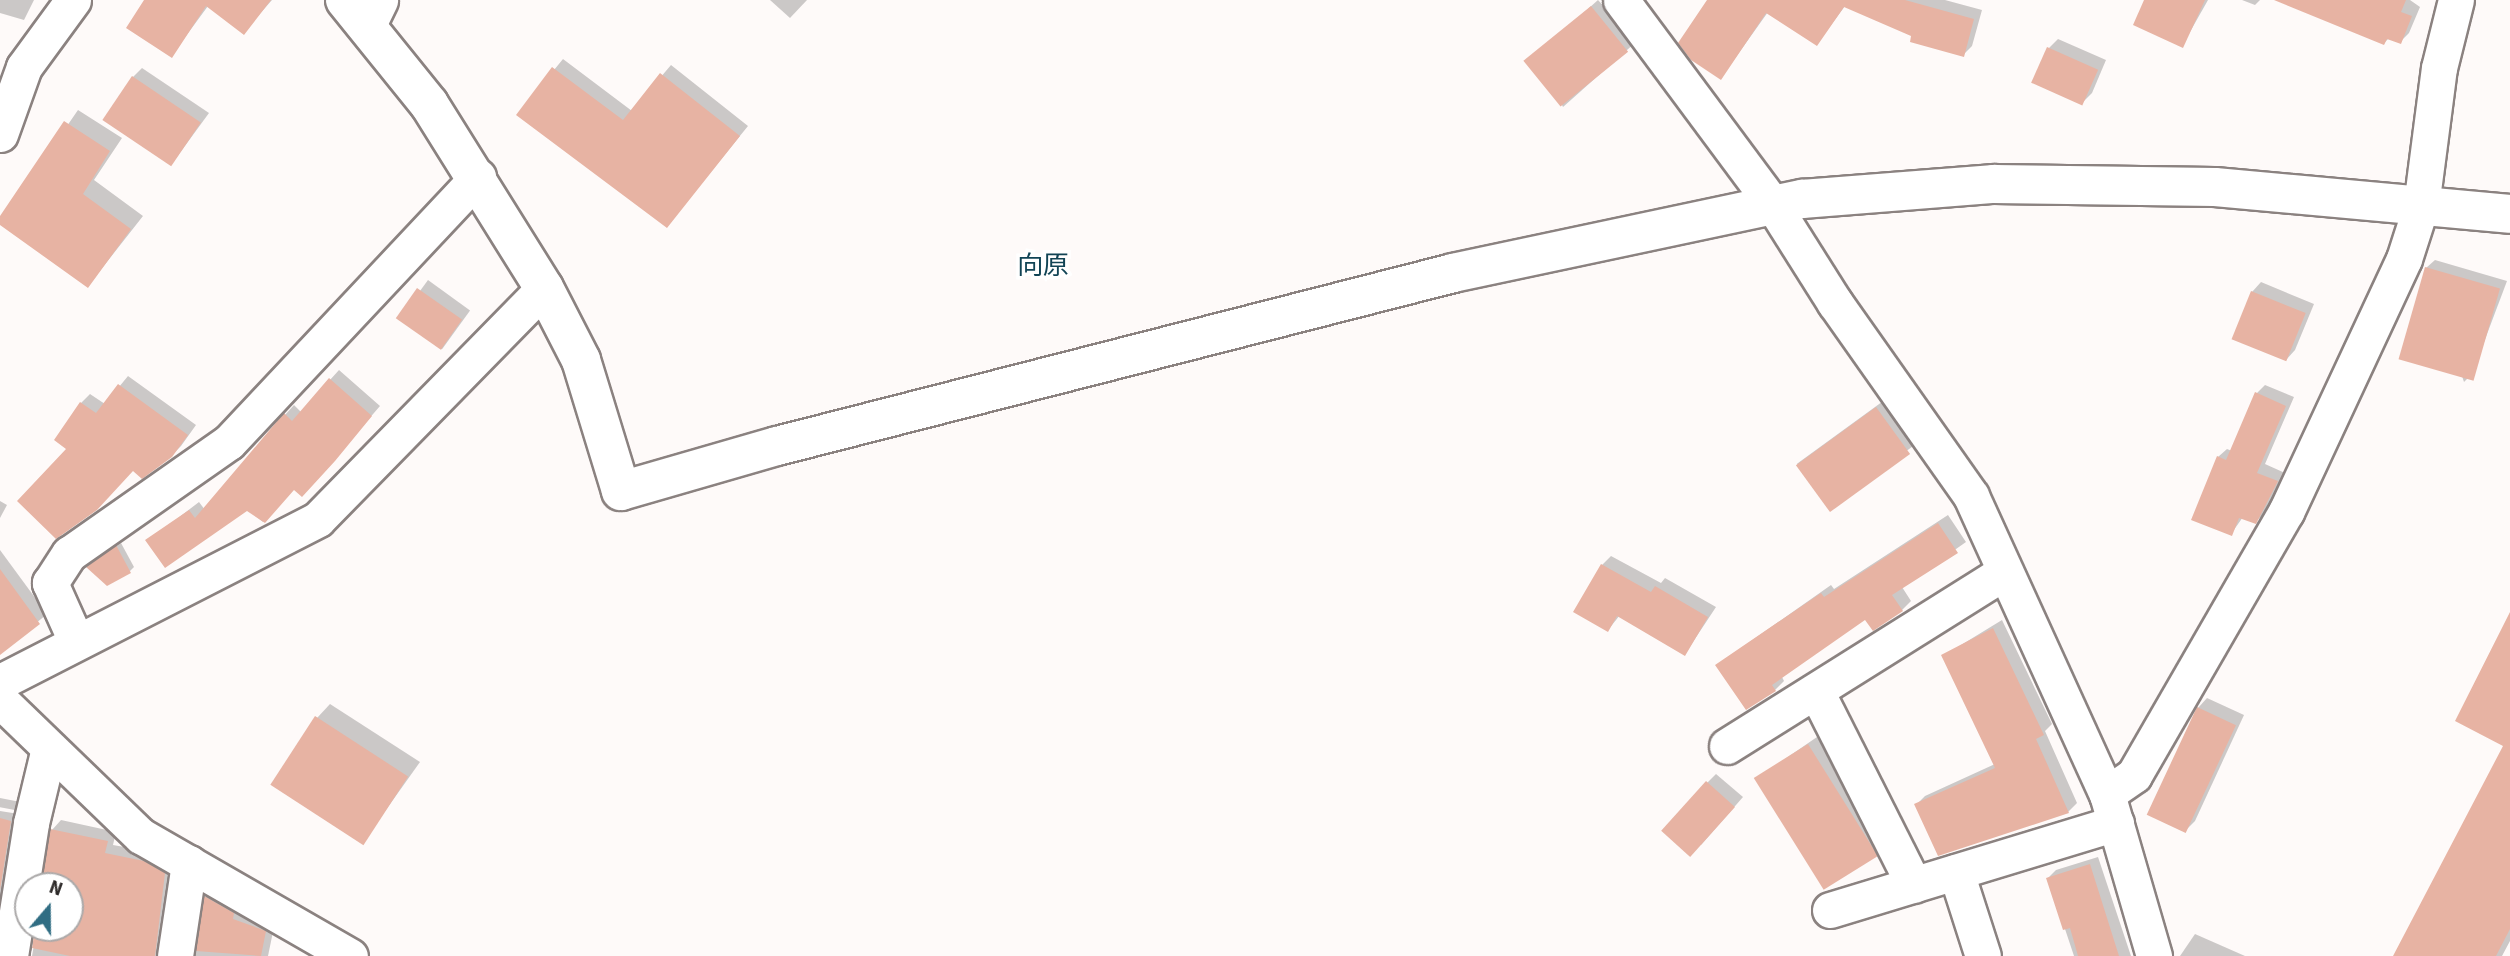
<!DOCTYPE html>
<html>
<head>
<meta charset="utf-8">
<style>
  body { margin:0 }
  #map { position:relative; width:2510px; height:956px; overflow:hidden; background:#fefaf9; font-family:"Source Sans 3","Noto Sans JP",sans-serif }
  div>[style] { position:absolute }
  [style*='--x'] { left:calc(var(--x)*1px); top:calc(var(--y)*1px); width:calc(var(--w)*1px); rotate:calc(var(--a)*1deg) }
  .shadow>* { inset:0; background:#0003; transform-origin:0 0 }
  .building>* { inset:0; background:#e7b3a3; transform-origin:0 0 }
  .roads { filter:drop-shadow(2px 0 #8b8280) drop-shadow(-2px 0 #8b8280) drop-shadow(0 2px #8b8280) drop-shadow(0 -2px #8b8280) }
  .street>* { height:35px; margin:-17.5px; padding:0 17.5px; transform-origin:17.5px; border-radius:17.5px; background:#fff }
  .secondary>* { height:38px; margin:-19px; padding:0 19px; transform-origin:19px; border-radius:19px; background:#fff }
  span { translate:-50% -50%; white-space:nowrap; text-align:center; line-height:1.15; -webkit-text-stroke:7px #fff; paint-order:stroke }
  .neighbourhood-label { font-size:26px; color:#145 }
  .north { position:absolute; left:14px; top:872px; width:70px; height:70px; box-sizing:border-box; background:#fff; border:2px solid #aba9a9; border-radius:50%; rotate:20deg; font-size:19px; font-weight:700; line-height:28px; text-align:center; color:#2c2928 }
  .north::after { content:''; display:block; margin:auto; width:24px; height:32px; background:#306d83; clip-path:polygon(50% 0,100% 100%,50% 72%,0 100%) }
</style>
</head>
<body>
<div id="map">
  <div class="shadow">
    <i style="clip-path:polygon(0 0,34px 0,24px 20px,0 13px)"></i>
    <i style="clip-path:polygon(146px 0,272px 0,243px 33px,208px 6px,172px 55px)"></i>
    <i style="clip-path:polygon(770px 0,807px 0,790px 18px)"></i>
    <i style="clip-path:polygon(1598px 0,1636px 42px,1563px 107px,1537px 54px)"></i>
    <i style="clip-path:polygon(1709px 0,1945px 0,1982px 10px,1972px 46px,1963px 55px,1845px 6px,1817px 44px,1768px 12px,1721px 78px)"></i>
    <i style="clip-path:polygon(2146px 0,2208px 0,2182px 46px)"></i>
    <i style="clip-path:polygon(2242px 0,2260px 0,2255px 5px)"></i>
    <i style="clip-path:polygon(2335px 0,2410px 0,2420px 7px,2409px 33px,2400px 42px,2389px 38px,2384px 43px)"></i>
    <i style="clip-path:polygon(2058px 39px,2106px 60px,2092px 93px,2082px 103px,2049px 48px)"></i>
    <i style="clip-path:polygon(563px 59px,632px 111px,671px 65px,748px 126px,667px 226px,518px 114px)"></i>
    <i style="clip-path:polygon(142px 68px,209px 113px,171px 165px,133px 77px)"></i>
    <i style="clip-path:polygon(78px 110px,122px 138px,94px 180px,143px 216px,88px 286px,0 223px)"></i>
    <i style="clip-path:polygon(2435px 260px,2507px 281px,2472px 374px,2464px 382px,2426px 268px)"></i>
    <i style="left:428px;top:280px;width:52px;height:48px;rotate:36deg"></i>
    <i style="clip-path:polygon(2261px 282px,2314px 304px,2295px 350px,2286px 360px,2252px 292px)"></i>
    <i style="clip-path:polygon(339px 370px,380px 406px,311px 486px,295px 488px,263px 522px,247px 509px,148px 541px,199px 502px,205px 510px,285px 415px,294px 405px,301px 412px)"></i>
    <i style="clip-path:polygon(128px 376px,196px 425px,181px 446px,171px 456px,133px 468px,69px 448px,81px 403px,90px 394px,105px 404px)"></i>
    <i style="clip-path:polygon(2265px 385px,2294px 397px,2265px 464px,2285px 473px,2264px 514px,2255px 522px,2243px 517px,2231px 534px,2218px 457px,2227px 449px,2232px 451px,2257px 393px)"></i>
    <i style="left:1886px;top:399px;width:54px;height:110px;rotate:54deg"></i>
    <i style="clip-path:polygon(0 501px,7px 505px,0 518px)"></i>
    <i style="clip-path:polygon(1948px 515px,1966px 542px,1902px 587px,1911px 601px,1902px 610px,1866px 617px,1782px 677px,1784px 681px,1775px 690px,1717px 665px,1831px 585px,1834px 589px)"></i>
    <i style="clip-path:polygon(121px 543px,134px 567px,130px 571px,93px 563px)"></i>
    <i style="clip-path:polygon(0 550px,47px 614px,10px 645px,0 631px)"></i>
    <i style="clip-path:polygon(1611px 556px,1661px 583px,1665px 578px,1716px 607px,1685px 654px,1620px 615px,1608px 630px,1602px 565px)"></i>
    <i style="clip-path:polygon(2002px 620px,2052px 724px,2045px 731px,2077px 803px,2068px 812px,1916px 805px,1925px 796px,1995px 764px,1943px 656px)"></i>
    <i style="clip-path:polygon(2510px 629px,2510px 941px,2502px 956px,2395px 956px,2506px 745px)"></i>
    <i style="clip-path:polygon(2207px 698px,2244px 715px,2195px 821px,2185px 831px,2198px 708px)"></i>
    <i style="clip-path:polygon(330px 704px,420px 762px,363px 842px,317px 718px)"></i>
    <i style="clip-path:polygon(1817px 737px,1885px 845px,1876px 855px,1756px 779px)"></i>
    <i style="clip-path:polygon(1716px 774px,1743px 797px,1701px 845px,1707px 783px)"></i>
    <i style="left:0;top:798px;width:21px;height:9px;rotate:11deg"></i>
    <i style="clip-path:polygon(0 811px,19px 814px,0 935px)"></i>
    <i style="clip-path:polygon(61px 820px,116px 832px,113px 845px,153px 852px,174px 864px,169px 956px,32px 956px,37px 928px,70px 928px,70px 886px,43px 886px,52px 830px)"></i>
    <i style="clip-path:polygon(2098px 857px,2131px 956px,2074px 956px,2048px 878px,2056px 870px)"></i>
    <i style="clip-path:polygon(215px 888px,275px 922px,268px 956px,195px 956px,206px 896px)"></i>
    <i style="clip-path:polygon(2195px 934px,2245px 956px,2180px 956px)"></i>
  </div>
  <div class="building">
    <i style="clip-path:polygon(144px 0,271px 0,244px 35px,206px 6px,172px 58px,126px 28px)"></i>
    <i style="clip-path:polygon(1707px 0,1905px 0,1974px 19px,1964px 57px,1910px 42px,1911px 36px,1844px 7px,1817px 46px,1766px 13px,1721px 80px,1691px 60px,1678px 43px)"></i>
    <i style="clip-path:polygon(2144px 0,2205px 0,2183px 48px,2133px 25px)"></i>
    <i style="clip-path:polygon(2274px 0,2406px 0,2401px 12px,2412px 16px,2401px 44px,2387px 39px,2384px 45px)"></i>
    <i style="left:1591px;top:6px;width:59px;height:87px;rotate:51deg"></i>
    <i style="left:2047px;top:47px;width:56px;height:39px;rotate:24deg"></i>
    <i style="clip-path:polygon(552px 67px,623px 120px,660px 73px,740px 136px,667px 228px,516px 115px)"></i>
    <i style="left:132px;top:76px;width:83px;height:53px;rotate:34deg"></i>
    <i style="clip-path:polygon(64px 121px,110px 151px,83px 194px,131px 229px,88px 288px,0 225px,0 216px)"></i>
    <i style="left:2425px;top:267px;width:78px;height:96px;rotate:16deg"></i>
    <i style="left:417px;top:288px;width:55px;height:37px;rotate:35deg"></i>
    <i style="left:2251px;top:291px;width:59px;height:52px;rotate:22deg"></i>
    <i style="clip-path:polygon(329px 378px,372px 416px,335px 461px,302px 497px,294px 490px,265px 523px,247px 511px,165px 568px,145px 540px,189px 510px,195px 518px,284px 413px,292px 421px)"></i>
    <i style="clip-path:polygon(118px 384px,188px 435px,172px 457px,142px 479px,133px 471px,97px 510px,56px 539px,17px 501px,66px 449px,54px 440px,80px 402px,96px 413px)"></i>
    <i style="clip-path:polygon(2255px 392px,2286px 406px,2257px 473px,2278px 481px,2256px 524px,2239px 518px,2232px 536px,2191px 520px,2217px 456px,2226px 460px)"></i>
    <i style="left:1876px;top:407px;width:58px;height:99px;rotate:54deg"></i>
    <i style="clip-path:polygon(1938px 523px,1958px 553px,1892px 595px,1903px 611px,1873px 631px,1865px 620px,1772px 685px,1776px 691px,1746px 710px,1715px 665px,1821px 593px,1824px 597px)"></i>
    <i style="clip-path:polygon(116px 545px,131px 573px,107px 586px,86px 567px)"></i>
    <i style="clip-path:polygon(1601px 564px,1651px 592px,1655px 586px,1708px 617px,1685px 656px,1617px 616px,1608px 632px,1573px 612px)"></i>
    <i style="clip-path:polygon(0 569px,40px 624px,0 655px)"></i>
    <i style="clip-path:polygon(2510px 612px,2510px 929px,2496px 956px,2393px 956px,2503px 746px,2455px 721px)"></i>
    <i style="clip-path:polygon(1993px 628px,2044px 735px,2036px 739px,2069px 813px,1938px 856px,1914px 804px,1995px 768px,1941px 655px)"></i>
    <i style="left:2197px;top:707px;width:43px;height:119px;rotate:25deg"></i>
    <i style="left:315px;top:716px;width:111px;height:82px;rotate:33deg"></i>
    <i style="left:1808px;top:744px;width:132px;height:64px;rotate:58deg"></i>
    <i style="left:1706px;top:781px;width:39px;height:67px;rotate:42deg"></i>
    <i style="clip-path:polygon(0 818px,11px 821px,0 890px)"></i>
    <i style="clip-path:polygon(50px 829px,108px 841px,105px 853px,144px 861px,165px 873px,155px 956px,70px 956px,32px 948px,35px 928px,70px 928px,70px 886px,41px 886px)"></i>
    <i style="clip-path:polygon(2090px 864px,2119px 956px,2078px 956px,2070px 928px,2063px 930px,2046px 878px)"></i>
    <i style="clip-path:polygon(204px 896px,234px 913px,233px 919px,266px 931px,261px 956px,196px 951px)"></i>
  </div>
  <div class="roads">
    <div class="street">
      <i style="--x:1621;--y:0;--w:255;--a:53.4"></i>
      <i style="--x:1773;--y:205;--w:116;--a:57.7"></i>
      <i style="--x:1835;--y:303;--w:236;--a:54.8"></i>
      <i style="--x:1971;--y:496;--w:328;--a:65.5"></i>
      <i style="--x:2107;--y:794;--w:169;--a:73.8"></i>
      <i style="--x:367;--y:27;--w:30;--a:-64"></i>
      <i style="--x:0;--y:134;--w:71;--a:-70.3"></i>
      <i style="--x:24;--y:67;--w:83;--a:-53.8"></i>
      <i style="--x:76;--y:641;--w:64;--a:-114.1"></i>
      <i style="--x:50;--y:583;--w:35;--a:-57"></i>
      <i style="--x:69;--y:554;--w:195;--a:-35"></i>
      <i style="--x:229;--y:442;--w:364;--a:-46.8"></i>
      <i style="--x:0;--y:682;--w:357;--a:-27.1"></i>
      <i style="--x:318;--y:519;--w:323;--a:-45.6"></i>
      <i style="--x:1816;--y:691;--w:217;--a:63.2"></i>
      <i style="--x:0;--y:700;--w:196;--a:44"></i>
      <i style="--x:141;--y:836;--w:241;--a:29.9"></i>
      <i style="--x:1727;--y:746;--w:327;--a:-32.1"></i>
      <i style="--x:2107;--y:794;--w:33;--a:-35"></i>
      <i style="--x:2134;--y:775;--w:304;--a:-60"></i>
      <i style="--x:2286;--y:512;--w:279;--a:-65"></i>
      <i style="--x:2404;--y:259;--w:56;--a:-72.2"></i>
      <i style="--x:2421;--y:206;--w:139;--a:-82.6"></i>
      <i style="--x:2439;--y:68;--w:70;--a:-76"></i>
      <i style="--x:1956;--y:872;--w:88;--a:72.2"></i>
      <i style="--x:1830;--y:910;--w:299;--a:-16.9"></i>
      <i style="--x:10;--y:956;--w:135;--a:-81"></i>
      <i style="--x:31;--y:823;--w:77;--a:-76.5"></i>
      <i style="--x:175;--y:956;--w:94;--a:-81.4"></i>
    </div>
    <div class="secondary">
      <i style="--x:345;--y:0;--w:134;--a:51.1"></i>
      <i style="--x:429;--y:104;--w:217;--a:58"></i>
      <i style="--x:544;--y:288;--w:81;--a:62.8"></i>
      <i style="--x:581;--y:360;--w:137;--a:73"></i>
      <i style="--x:621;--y:491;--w:162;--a:-16.1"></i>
      <i style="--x:777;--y:446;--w:698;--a:-14.35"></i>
      <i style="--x:1453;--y:273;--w:357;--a:-12"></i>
      <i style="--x:1802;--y:199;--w:193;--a:-4.5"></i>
      <i style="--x:1994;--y:184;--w:221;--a:0.8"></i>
      <i style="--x:2215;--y:187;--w:296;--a:5.2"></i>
    </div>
  </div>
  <div class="neighbourhood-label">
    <span style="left:1043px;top:266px">向原</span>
  </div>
  <div class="north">N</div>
</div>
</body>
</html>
